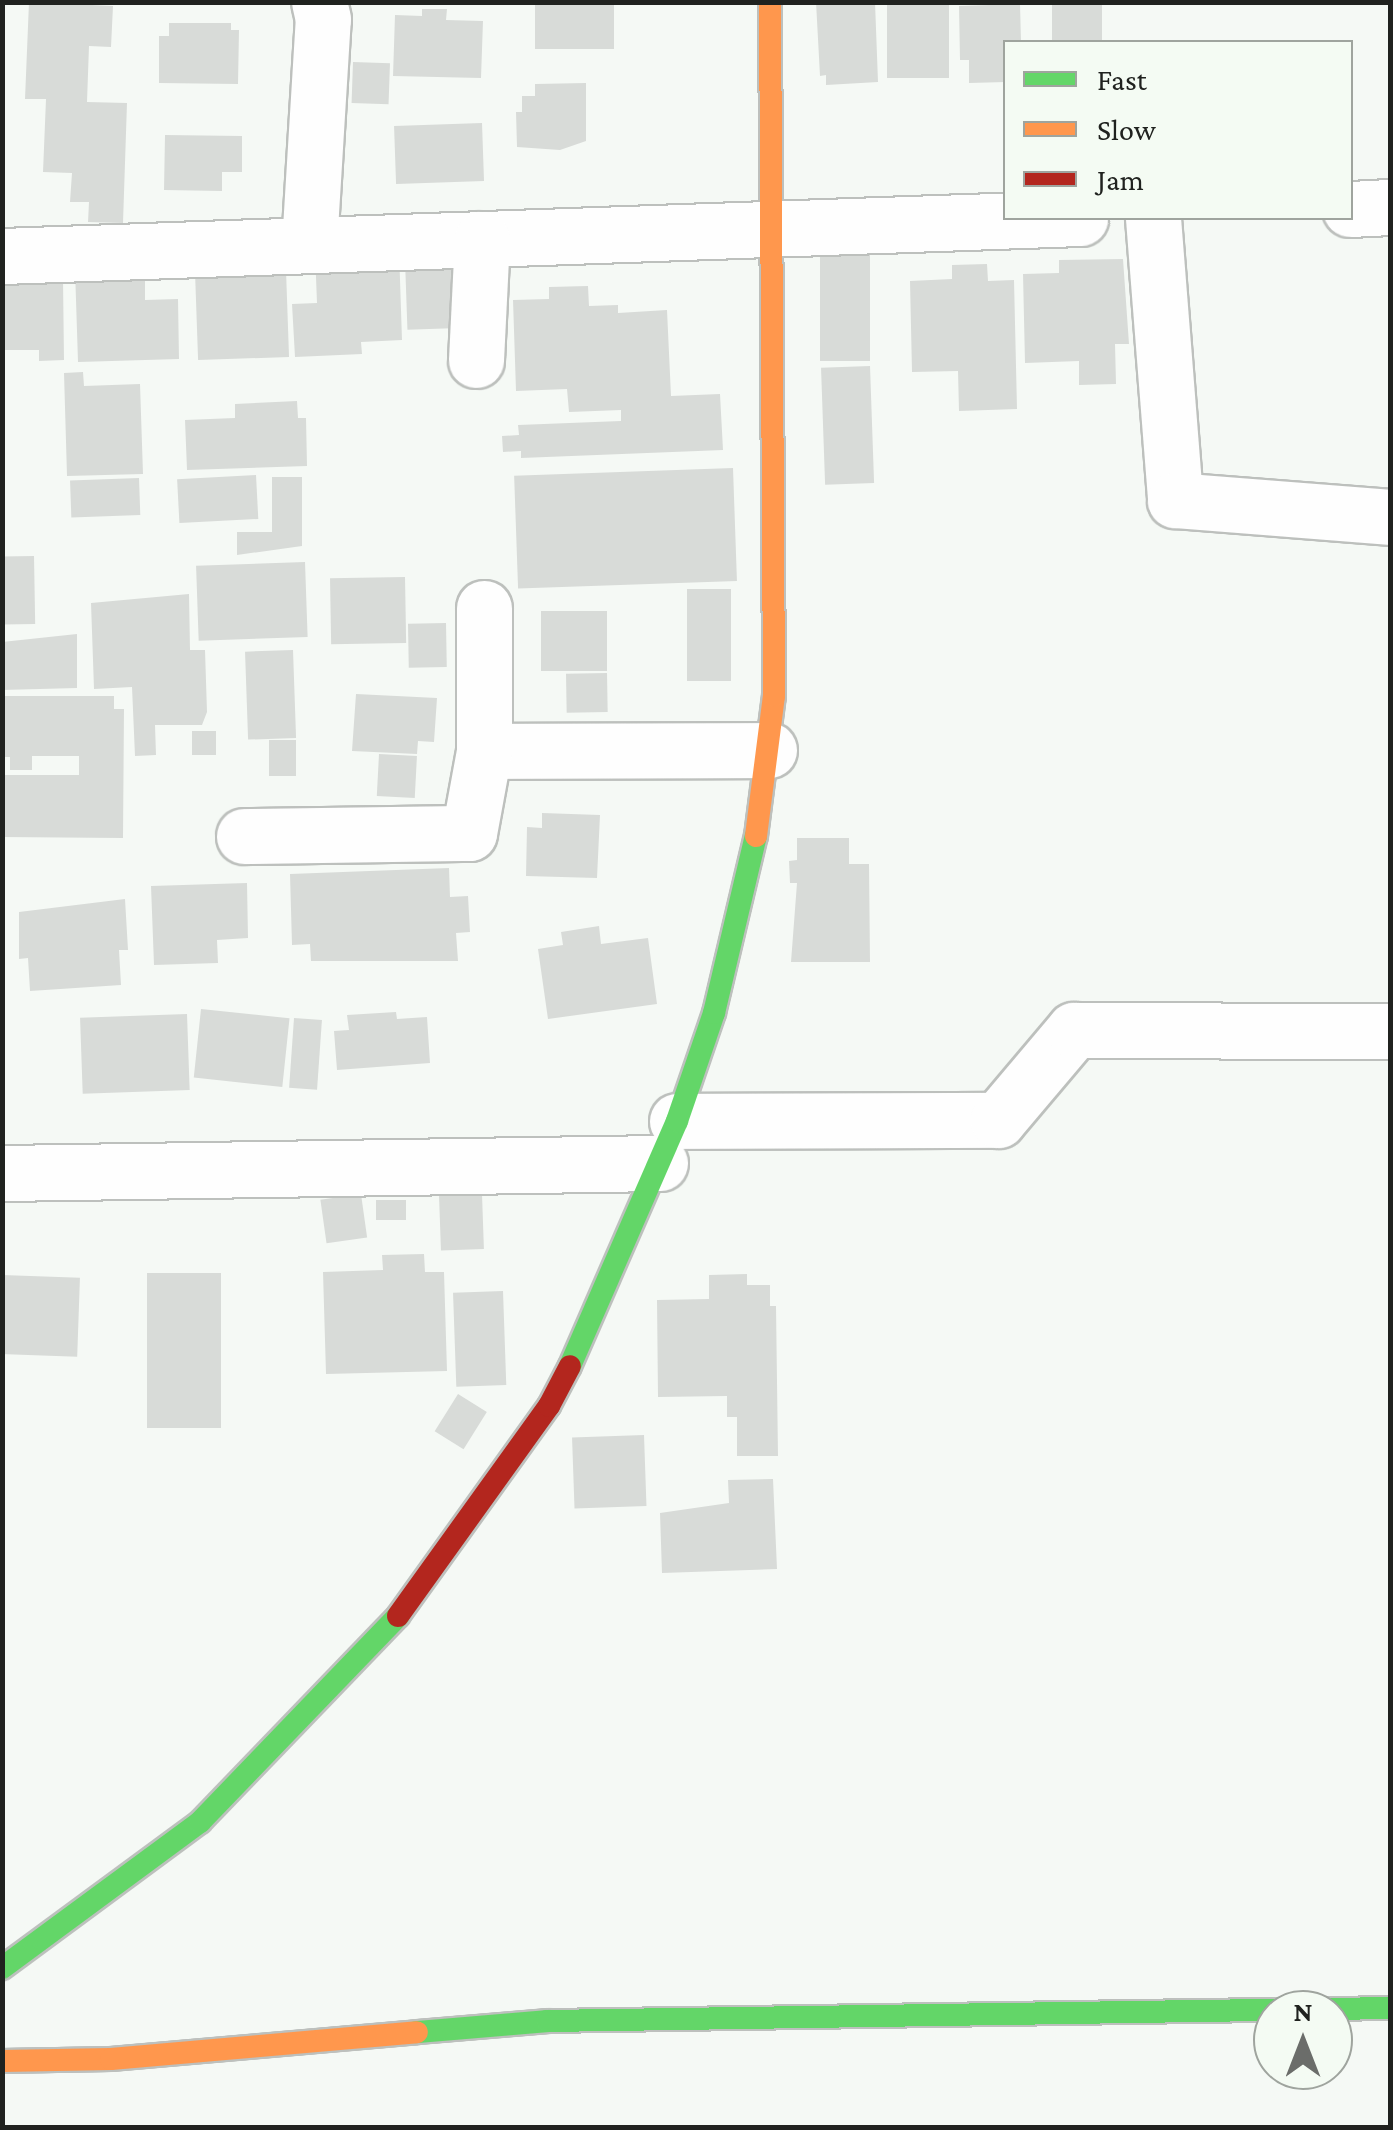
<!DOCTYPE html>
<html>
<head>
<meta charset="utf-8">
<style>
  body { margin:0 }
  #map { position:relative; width:1393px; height:2130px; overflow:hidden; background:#f5f9f5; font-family:"Crimson Pro",serif }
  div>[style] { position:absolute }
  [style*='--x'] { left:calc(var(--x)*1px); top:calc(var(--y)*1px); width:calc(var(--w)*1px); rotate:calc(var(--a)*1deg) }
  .building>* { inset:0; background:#d8dbd8; transform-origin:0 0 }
  .roads { filter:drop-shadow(2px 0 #bdc0bd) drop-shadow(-2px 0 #bdc0bd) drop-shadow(0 2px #bdc0bd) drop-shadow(0 -2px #bdc0bd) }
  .street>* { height:55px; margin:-27.5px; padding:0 27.5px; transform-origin:27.5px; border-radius:27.5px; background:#fefefe }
  .fast>* { height:22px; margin:-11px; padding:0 11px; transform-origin:11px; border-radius:11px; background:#63d668 }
  .slow>* { height:22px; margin:-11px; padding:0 11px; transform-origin:11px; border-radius:11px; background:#ff974d }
  .jam>* { height:22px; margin:-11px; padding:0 11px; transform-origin:11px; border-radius:11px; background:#b3261e }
  span { translate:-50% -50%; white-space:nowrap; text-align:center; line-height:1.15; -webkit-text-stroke:8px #f4fbf3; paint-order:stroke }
  .frame { position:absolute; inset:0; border:5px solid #20221f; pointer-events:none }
  .legend { position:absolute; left:1003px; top:40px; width:350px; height:180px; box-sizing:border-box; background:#f4fbf3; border:2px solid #9fa49e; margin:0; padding:12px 18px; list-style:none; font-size:30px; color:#20221f }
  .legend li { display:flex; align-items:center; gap:20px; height:50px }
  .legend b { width:50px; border:2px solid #9fa49e }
  .north { position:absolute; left:1253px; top:1990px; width:100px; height:100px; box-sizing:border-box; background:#f4fbf3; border:2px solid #9fa49e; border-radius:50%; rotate:0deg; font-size:28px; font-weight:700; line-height:40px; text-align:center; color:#20221f }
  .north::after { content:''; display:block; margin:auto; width:35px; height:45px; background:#6b6d6a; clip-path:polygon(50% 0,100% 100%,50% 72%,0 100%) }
</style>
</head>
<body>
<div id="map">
  <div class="building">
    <i style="clip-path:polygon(29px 2px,113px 6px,111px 47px,89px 46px,87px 102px,127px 103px,123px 223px,88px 222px,89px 202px,70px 202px,72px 173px,43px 172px,46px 99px,25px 99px)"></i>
    <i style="left:535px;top:2px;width:79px;height:47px"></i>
    <i style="clip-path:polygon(816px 2px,875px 2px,878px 82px,826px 85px,826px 75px,820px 76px)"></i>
    <i style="left:887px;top:2px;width:62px;height:76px"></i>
    <i style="left:1052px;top:2px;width:50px;height:40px"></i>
    <i style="clip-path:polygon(1020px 4px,1021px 42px,1006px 42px,1006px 82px,969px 83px,969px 60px,960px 60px,959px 6px)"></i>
    <i style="clip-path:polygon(422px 9px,447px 9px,446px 20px,483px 21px,481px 78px,393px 76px,395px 15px,422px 16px)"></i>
    <i style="clip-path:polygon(169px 23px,231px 23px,231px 30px,239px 30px,238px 84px,159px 83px,159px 36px,169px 36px)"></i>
    <i style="left:353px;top:62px;width:37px;height:41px;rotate:2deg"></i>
    <i style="clip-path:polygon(586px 83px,586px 141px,560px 150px,517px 147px,516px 112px,522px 112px,522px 96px,535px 96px,535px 84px)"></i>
    <i style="left:482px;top:123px;width:58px;height:88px;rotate:88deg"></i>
    <i style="clip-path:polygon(165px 135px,242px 136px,242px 172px,222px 172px,222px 191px,164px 190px)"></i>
    <i style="left:820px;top:245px;width:50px;height:116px"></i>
    <i style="clip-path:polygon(399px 249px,402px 340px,361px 342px,362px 354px,295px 357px,292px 304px,317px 303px,315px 251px)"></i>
    <i style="left:456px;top:259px;width:69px;height:51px;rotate:88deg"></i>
    <i style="clip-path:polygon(1123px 259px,1129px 344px,1115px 344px,1116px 384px,1079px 385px,1079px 361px,1025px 363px,1023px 274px,1059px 273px,1059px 260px)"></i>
    <i style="clip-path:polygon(987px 264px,988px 281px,1014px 280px,1017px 409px,959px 411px,958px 371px,912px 372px,910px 281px,952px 279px,952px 265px)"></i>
    <i style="clip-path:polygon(75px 269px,145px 278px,145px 300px,178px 299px,179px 359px,78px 362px)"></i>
    <i style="clip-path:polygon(2px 270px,63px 279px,64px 360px,39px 361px,39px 350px,2px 350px)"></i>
    <i style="left:286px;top:270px;width:87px;height:91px;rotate:88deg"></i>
    <i style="clip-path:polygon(588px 286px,589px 306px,618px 305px,618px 313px,667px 310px,671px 396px,720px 394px,723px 450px,521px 458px,521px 451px,503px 452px,502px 436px,519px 435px,518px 425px,621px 421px,621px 410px,569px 412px,567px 389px,516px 391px,513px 300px,549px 299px,549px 287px)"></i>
    <i style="left:870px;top:366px;width:117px;height:49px;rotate:88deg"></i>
    <i style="clip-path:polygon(83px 372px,84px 386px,140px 384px,143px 474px,67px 476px,64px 373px)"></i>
    <i style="clip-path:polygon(297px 401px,298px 418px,306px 418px,307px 466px,187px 470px,185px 420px,235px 418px,235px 404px)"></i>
    <i style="left:733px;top:468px;width:113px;height:219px;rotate:88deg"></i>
    <i style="left:256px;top:475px;width:44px;height:79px;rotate:87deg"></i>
    <i style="clip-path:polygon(272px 477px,302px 477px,302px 546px,237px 555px,237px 532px,272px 532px)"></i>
    <i style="left:139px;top:478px;width:37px;height:69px;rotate:88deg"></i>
    <i style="left:34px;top:556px;width:68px;height:32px;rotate:89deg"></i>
    <i style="left:305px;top:562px;width:75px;height:109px;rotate:88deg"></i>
    <i style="left:405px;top:577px;width:66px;height:75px;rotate:89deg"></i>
    <i style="left:687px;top:589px;width:44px;height:92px"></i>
    <i style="clip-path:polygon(189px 594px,190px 650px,205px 650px,207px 712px,202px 725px,155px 725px,156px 755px,135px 756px,132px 687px,94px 689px,91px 603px)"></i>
    <i style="left:541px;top:611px;width:66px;height:60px"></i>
    <i style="left:446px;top:623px;width:44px;height:38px;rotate:89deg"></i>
    <i style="clip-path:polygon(77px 634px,77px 688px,2px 690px,2px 642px)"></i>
    <i style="left:293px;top:650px;width:88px;height:48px;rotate:88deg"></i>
    <i style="left:607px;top:673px;width:39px;height:41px;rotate:89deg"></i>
    <i style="clip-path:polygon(356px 694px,437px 698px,434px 742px,418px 741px,417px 754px,352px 751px)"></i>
    <i style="clip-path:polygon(2px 696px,114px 696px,114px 709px,124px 709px,123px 838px,2px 837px,2px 775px,79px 775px,79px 756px,32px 756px,32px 770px,10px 770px,10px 757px,2px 757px)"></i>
    <i style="left:192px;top:731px;width:24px;height:24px"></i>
    <i style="left:269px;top:740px;width:27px;height:36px"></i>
    <i style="left:379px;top:754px;width:38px;height:42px;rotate:3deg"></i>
    <i style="clip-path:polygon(542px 813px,600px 815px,597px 878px,526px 876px,527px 827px,542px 828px)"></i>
    <i style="clip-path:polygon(797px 838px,849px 838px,849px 864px,869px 864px,870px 962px,791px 962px,797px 883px,790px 883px,789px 861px,797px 860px)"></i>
    <i style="clip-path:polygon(449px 868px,450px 897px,468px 896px,470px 932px,456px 933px,458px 961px,311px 961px,310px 944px,292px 945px,290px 874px)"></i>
    <i style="clip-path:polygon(247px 883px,248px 938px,217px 940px,218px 963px,154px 965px,151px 886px)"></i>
    <i style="clip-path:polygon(125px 899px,128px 950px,119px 950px,121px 985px,30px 991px,28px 958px,19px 959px,19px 912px)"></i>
    <i style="clip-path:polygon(599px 926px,601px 944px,648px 938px,657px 1004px,548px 1019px,538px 949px,563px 945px,561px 932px)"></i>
    <i style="left:201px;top:1009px;width:89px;height:69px;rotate:6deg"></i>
    <i style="clip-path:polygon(396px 1012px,397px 1019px,427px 1017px,430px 1063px,337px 1070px,334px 1031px,349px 1030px,347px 1015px)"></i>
    <i style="left:187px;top:1014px;width:76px;height:107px;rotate:88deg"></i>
    <i style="left:294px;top:1018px;width:28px;height:70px;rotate:4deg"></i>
    <i style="left:361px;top:1194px;width:44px;height:41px;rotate:82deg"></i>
    <i style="left:482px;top:1194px;width:55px;height:43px;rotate:88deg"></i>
    <i style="left:376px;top:1200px;width:30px;height:20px"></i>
    <i style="clip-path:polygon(424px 1254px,425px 1272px,444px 1272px,447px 1371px,326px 1374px,323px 1272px,383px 1270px,382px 1255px)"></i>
    <i style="left:147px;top:1273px;width:74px;height:155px"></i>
    <i style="clip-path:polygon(747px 1274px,747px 1285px,770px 1285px,770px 1306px,776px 1306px,778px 1456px,737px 1456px,737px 1417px,727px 1417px,727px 1396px,658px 1397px,657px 1300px,709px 1299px,709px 1275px)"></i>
    <i style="left:2px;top:1275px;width:78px;height:79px;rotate:2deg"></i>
    <i style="left:503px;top:1291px;width:94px;height:50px;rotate:88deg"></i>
    <i style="left:458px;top:1394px;width:34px;height:44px;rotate:32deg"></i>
    <i style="left:644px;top:1435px;width:71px;height:72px;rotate:88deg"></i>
    <i style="clip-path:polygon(773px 1479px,777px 1569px,662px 1573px,660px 1513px,729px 1503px,728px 1480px)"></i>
  </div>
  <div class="roads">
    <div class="street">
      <i style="--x:1350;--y:209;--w:40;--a:-2.9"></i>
      <i style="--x:1153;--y:218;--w:283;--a:85.5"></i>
      <i style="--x:1175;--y:500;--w:216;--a:4.5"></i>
      <i style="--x:309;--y:245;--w:226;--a:-86.5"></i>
      <i style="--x:323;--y:19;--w:17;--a:-103"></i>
      <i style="--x:2;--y:256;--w:1079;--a:-2.02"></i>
      <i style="--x:476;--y:360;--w:121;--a:-87.2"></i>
      <i style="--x:484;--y:751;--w:285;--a:-0.2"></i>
      <i style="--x:244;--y:836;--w:225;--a:-0.8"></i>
      <i style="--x:469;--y:833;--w:83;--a:-79.6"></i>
      <i style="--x:484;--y:751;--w:143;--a:-90"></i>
      <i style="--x:677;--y:1121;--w:321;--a:-0.2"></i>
      <i style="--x:998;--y:1120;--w:118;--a:-49.8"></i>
      <i style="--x:1074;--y:1030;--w:316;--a:0.2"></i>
      <i style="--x:2;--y:1173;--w:658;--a:-0.87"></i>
    </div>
    <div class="fast">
      <i style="--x:570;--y:1366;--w:267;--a:-66.4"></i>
      <i style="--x:677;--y:1121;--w:114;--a:-71.1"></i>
      <i style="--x:714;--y:1013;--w:182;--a:-76.7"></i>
      <i style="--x:2;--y:1968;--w:246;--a:-36.4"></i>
      <i style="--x:200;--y:1822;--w:286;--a:-46.1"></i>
      <i style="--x:417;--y:2032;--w:130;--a:-4.8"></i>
      <i style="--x:547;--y:2021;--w:843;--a:-0.88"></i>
    </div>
    <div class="slow">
      <i style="--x:756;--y:836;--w:141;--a:-82.7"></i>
      <i style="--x:774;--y:696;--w:694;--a:-90.33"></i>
      <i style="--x:2;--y:2061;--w:109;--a:-1.1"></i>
      <i style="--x:111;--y:2059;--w:307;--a:-5"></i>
    </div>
    <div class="jam">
      <i style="--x:398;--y:1616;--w:259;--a:-54.3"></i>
      <i style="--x:549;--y:1406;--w:45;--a:-62.3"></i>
    </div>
  </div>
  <div class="frame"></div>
  <ul class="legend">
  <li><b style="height:12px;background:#63d668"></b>Fast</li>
  <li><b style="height:12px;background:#ff974d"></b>Slow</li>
  <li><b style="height:12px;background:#b3261e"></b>Jam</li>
  </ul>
  <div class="north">N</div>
</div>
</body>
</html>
